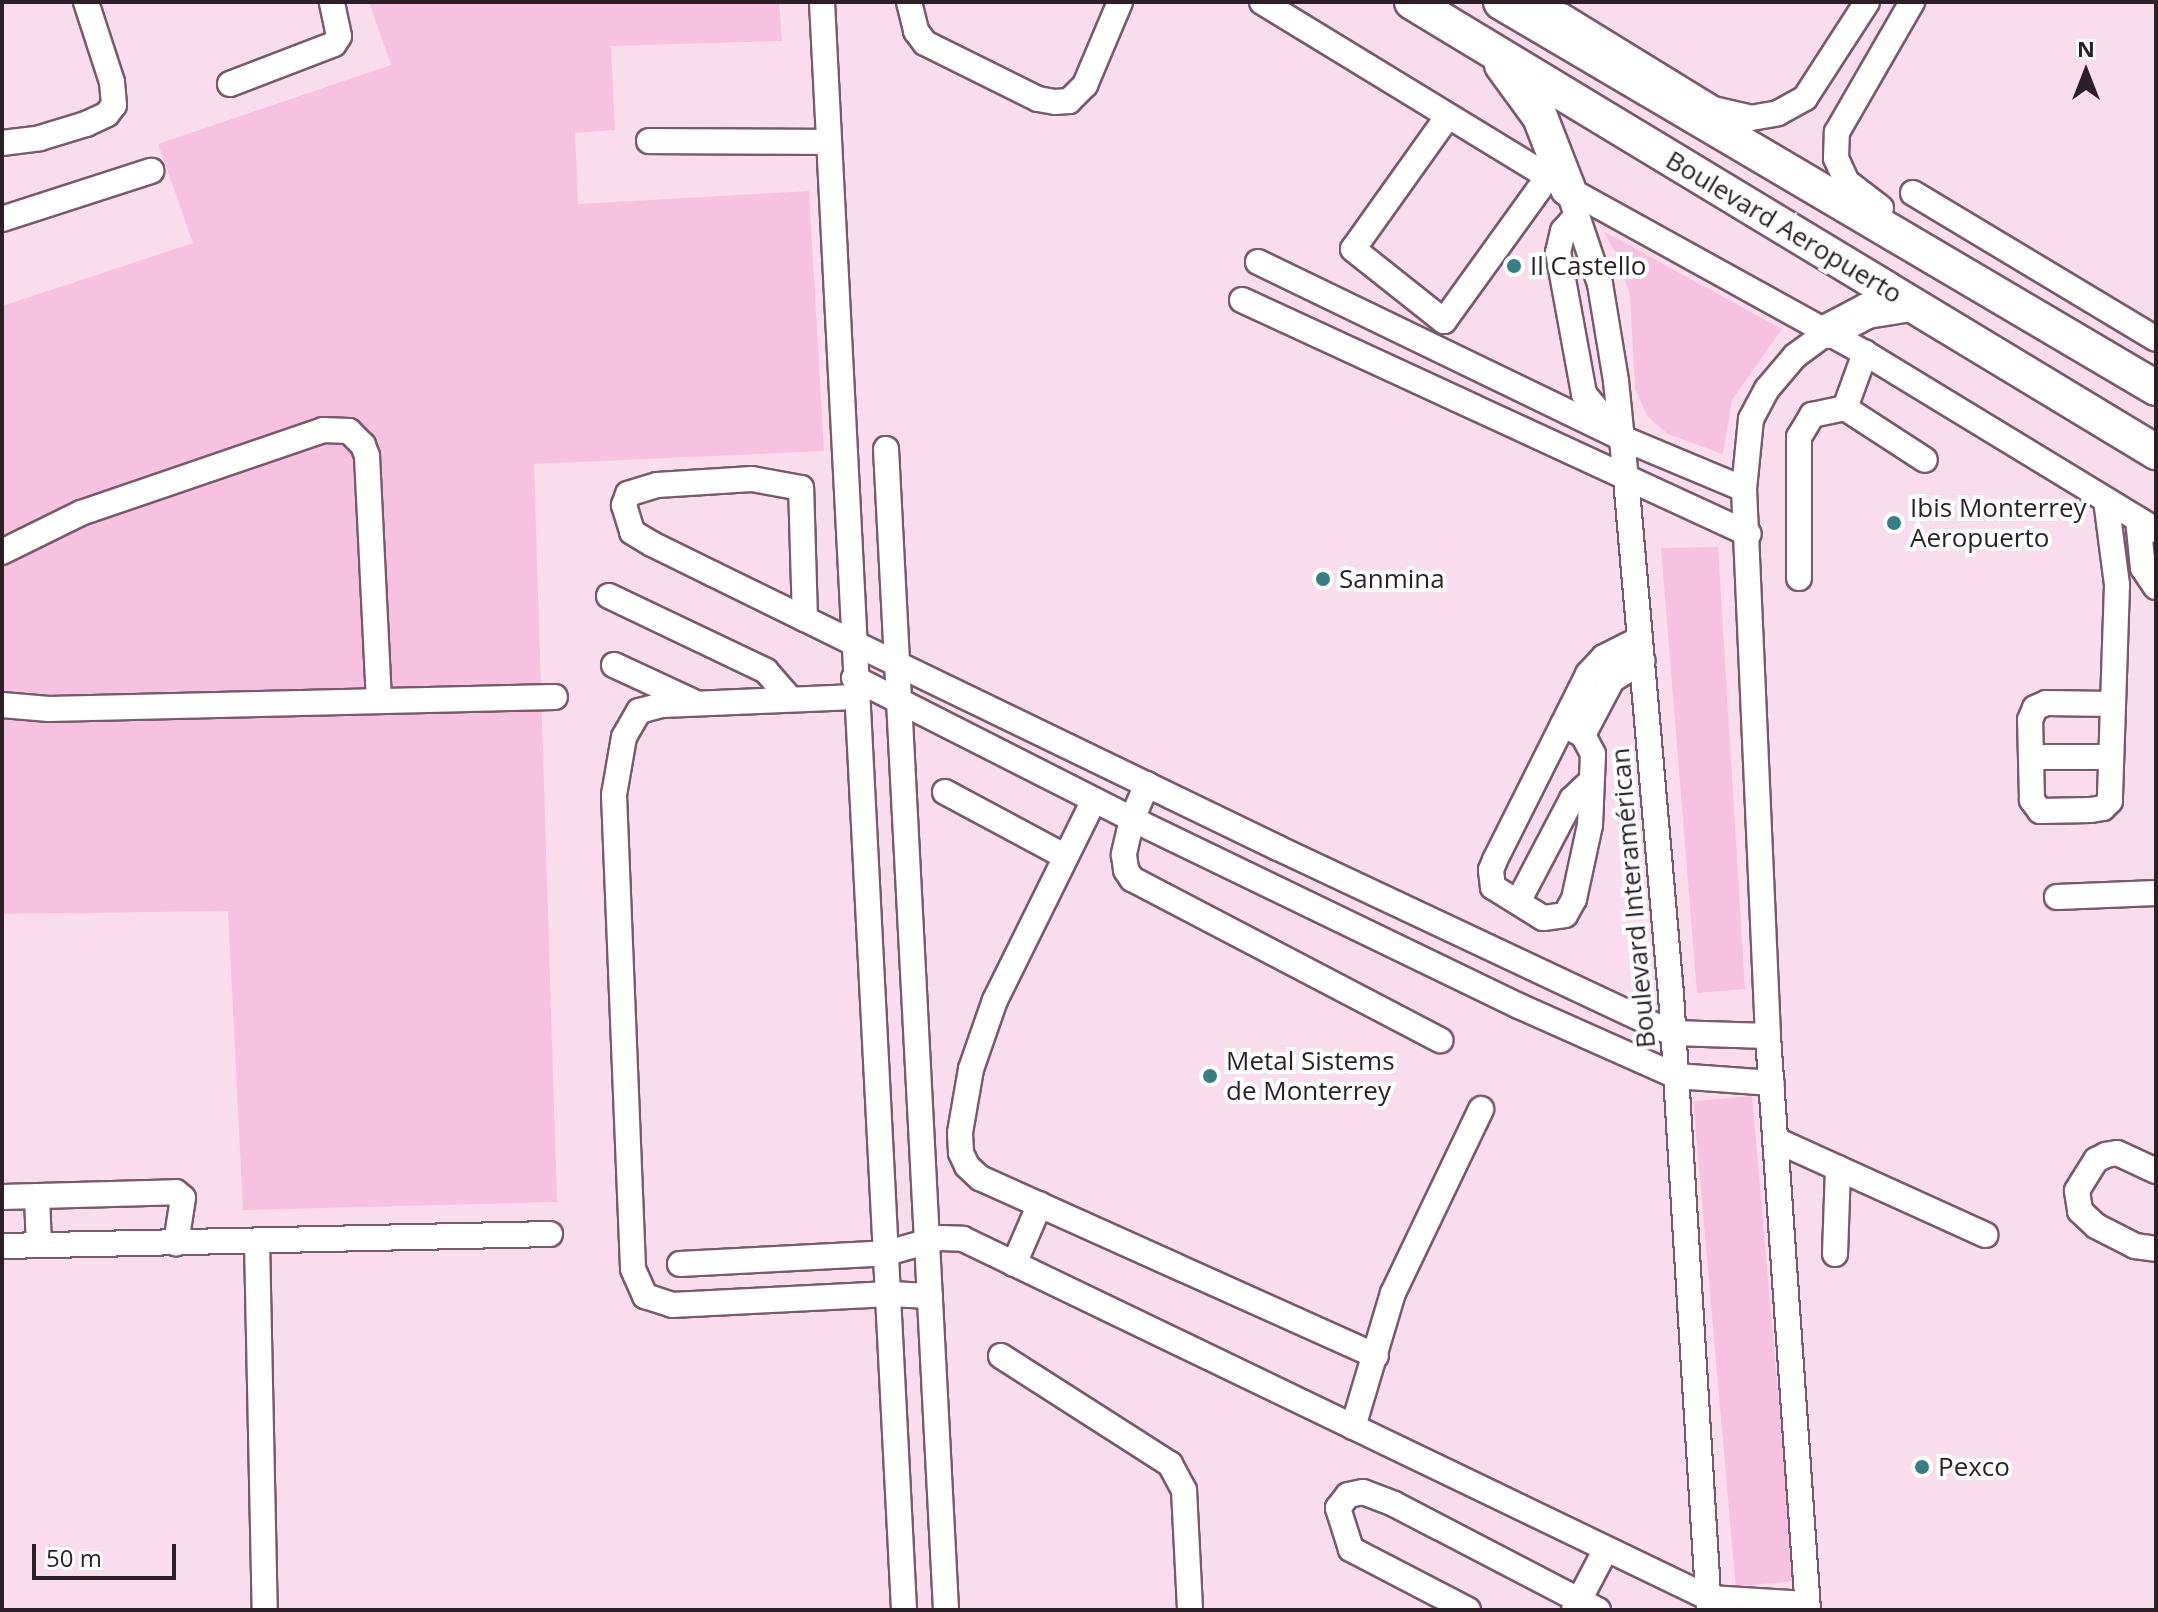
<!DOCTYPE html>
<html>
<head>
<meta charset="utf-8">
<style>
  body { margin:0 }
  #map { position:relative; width:2158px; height:1612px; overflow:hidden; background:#fadded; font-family:"Open Sans",sans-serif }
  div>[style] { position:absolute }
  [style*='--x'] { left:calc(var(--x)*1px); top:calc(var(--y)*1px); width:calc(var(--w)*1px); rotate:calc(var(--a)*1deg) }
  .green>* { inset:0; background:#f7c2e0; transform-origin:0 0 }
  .roads { filter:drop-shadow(2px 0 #795a6c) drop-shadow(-2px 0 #795a6c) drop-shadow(0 2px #795a6c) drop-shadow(0 -2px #795a6c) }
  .minor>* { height:24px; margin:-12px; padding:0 12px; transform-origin:12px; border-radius:12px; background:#fff }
  .highway>* { height:34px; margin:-17px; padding:0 17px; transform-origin:17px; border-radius:17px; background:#fff }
  .dots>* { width:22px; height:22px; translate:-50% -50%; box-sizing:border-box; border:4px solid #fff; border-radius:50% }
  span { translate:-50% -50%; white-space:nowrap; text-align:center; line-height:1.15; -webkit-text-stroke:8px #fff; paint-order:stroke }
  .street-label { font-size:26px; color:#2c1f27 }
  .poi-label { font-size:26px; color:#2c1f27 }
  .left { translate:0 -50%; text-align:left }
  .frame { position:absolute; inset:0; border:4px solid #2c1f27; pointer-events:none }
  .north { position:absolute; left:2046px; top:32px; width:80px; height:80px; -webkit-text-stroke:6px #fff; paint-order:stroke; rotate:0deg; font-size:22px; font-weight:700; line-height:32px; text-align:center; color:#2c1f27 }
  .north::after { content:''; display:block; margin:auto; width:28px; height:36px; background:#2c1f27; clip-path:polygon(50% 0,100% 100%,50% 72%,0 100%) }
  .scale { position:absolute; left:32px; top:1544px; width:144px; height:36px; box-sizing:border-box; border:4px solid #2c1f27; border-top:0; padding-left:10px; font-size:24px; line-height:28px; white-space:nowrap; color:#2c1f27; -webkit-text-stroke:6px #fff; paint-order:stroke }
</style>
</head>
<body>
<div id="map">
  <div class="green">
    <i style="clip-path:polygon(369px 2px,779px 2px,782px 41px,611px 46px,615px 130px,575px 133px,578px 204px,809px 191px,824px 451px,534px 464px,557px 1202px,243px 1210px,228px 911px,2px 914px,2px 306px,193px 243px,158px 144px,391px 65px)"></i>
    <i style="clip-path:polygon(1603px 231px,1782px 329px,1732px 400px,1723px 454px,1668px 434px,1648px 417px,1635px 389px,1630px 296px,1617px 255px)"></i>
    <i style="clip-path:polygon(1718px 547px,1745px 989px,1697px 993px,1661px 548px)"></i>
    <i style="left:1752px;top:1096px;width:487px;height:59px;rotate:85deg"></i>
  </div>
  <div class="roads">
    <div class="minor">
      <i style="--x:822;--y:2;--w:1610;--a:87.08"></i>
      <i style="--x:909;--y:2;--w:30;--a:76"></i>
      <i style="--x:916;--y:31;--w:15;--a:53"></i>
      <i style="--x:925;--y:43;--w:126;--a:26.4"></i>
      <i style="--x:1038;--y:99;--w:17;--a:10"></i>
      <i style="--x:1055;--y:102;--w:14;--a:-4"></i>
      <i style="--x:1069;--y:101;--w:23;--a:-45"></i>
      <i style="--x:1085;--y:85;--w:90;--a:-67.1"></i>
      <i style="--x:1262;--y:2;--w:359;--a:31.4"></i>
      <i style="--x:1568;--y:189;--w:339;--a:28.9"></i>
      <i style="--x:1865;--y:353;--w:341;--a:31.3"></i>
      <i style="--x:1524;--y:4;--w:40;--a:18"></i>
      <i style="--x:1562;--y:16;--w:177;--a:31.6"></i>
      <i style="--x:1713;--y:109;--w:39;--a:13"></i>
      <i style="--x:1751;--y:118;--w:27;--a:-10"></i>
      <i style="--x:1778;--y:113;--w:31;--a:-29"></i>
      <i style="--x:1805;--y:98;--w:114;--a:-57.1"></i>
      <i style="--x:230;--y:84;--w:111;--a:-21"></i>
      <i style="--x:334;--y:44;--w:9;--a:-58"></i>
      <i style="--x:339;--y:36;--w:35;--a:-102"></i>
      <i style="--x:1448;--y:116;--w:163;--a:125.5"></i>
      <i style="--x:1353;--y:249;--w:116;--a:38.4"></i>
      <i style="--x:1444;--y:321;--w:178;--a:-54.2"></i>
      <i style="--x:649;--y:141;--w:180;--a:0.3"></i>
      <i style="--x:2;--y:143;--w:38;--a:-7"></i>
      <i style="--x:40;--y:138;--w:48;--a:-16.9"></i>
      <i style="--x:86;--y:124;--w:23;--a:-25"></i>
      <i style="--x:107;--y:114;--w:11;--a:-52"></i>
      <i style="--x:114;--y:105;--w:23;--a:-95"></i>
      <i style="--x:112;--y:82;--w:84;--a:-108"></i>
      <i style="--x:1568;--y:189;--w:100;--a:71.4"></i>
      <i style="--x:1600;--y:284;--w:98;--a:80.6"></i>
      <i style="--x:1616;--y:381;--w:99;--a:84.2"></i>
      <i style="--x:1626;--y:479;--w:517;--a:85.01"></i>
      <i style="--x:1671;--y:994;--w:617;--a:86.47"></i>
      <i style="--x:1913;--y:193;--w:283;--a:31"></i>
      <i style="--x:1881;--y:208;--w:43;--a:-142.6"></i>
      <i style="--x:1847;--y:182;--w:26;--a:-115"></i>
      <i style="--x:1836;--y:158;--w:26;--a:-88"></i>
      <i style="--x:1837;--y:132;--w:150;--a:-60"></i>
      <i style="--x:1577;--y:215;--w:21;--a:131"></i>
      <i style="--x:1563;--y:231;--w:22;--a:103"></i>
      <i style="--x:1558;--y:252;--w:144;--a:79.6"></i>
      <i style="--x:1584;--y:394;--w:47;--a:50.2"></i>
      <i style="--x:2;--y:219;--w:157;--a:-17.9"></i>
      <i style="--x:1258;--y:262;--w:404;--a:25.8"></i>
      <i style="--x:1622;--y:438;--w:132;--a:22.7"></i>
      <i style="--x:1242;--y:300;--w:558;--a:24.78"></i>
      <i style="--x:1845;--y:408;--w:95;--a:33"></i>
      <i style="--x:886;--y:449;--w:1163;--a:87.04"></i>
      <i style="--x:2106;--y:500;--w:86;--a:82.6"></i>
      <i style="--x:2117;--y:585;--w:216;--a:91.9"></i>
      <i style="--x:2110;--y:801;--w:10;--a:135"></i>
      <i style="--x:2103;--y:808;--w:13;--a:171"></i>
      <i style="--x:2090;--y:810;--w:50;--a:178.9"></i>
      <i style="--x:2040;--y:811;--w:14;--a:-126"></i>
      <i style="--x:2032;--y:800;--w:80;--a:-91.4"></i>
      <i style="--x:2030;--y:720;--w:13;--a:-67"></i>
      <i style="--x:2035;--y:708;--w:12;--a:-24"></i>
      <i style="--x:2046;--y:703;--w:66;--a:0.9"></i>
      <i style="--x:2138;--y:519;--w:49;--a:84.2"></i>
      <i style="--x:2143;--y:568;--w:23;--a:56"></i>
      <i style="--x:2;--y:552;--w:88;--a:-26.3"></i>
      <i style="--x:81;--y:513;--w:256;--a:-18.9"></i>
      <i style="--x:323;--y:430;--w:26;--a:2"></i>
      <i style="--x:349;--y:431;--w:20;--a:45"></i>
      <i style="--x:363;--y:445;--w:12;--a:70"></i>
      <i style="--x:367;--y:456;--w:243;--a:87.2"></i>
      <i style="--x:1799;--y:578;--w:141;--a:-90"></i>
      <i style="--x:1799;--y:437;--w:26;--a:-59"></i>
      <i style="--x:1812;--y:415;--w:34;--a:-12"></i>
      <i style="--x:1845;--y:408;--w:59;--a:-70"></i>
      <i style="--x:609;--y:596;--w:174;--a:25.5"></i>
      <i style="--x:766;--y:671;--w:37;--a:49"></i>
      <i style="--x:805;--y:619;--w:131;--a:-91.7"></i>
      <i style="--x:801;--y:488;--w:50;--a:-169.6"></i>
      <i style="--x:752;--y:479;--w:95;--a:176.4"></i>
      <i style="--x:657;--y:485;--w:30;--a:163"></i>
      <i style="--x:628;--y:494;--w:12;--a:110"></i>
      <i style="--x:624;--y:505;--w:28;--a:73"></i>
      <i style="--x:632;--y:532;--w:23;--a:31"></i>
      <i style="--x:652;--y:544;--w:68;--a:26.2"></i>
      <i style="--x:713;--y:574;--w:102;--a:26.1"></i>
      <i style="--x:805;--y:619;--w:57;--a:26.1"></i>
      <i style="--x:856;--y:644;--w:469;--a:25.8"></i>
      <i style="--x:1278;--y:848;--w:435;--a:25.2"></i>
      <i style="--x:1672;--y:1033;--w:96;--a:1.8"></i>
      <i style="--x:614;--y:665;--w:86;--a:24.8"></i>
      <i style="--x:854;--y:678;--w:312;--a:26.9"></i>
      <i style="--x:1132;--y:819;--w:430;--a:25.8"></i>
      <i style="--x:1519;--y:1006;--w:172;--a:24"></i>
      <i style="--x:1676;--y:1076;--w:96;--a:4.2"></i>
      <i style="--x:856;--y:697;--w:194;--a:177.6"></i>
      <i style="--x:662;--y:705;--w:24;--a:165"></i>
      <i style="--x:639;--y:711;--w:30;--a:120"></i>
      <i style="--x:624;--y:737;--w:59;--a:99.8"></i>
      <i style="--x:614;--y:795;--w:474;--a:87.7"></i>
      <i style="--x:633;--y:1269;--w:30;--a:66"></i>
      <i style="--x:645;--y:1296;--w:28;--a:18"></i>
      <i style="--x:672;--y:1305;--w:218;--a:-2.9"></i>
      <i style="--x:890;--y:1294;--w:40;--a:2.9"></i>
      <i style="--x:2;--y:705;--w:47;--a:4.9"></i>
      <i style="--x:49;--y:709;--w:506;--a:-1.36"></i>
      <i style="--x:1563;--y:724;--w:23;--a:29"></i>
      <i style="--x:1583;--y:735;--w:21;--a:62"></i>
      <i style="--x:1593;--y:754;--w:71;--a:92.4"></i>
      <i style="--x:1590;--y:825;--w:76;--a:102.2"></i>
      <i style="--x:1574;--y:899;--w:18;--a:119"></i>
      <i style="--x:1565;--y:915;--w:22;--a:172"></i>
      <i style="--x:1543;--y:918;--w:59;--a:-148.2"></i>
      <i style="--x:1493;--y:887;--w:17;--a:-97"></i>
      <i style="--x:1491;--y:870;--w:11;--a:-68"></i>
      <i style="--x:1495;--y:860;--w:208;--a:-63.4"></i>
      <i style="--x:1588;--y:674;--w:23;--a:-47"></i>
      <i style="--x:1604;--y:657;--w:40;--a:-26.6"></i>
      <i style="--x:1583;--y:735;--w:62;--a:-62.2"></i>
      <i style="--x:1612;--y:680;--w:36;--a:-32"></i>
      <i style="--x:2031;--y:757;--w:78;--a:0"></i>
      <i style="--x:1147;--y:784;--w:38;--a:113"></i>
      <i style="--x:1132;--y:819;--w:37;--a:103"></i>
      <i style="--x:1124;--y:855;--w:15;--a:82"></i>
      <i style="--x:1126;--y:870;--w:11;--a:56"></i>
      <i style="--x:1132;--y:879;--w:348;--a:27.6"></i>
      <i style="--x:945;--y:792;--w:137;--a:28.2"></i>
      <i style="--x:1094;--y:800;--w:223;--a:116.3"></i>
      <i style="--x:995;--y:1000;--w:73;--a:109.2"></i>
      <i style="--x:971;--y:1069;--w:65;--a:99.8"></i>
      <i style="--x:960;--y:1133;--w:20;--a:87"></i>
      <i style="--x:961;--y:1153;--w:14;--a:65"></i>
      <i style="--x:967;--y:1166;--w:18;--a:43"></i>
      <i style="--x:980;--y:1178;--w:434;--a:24.2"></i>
      <i style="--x:2057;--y:897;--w:99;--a:-2.3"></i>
      <i style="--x:1518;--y:902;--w:116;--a:-62.3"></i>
      <i style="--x:1572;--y:799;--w:23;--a:-43"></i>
      <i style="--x:1776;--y:1140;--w:230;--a:24.4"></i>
      <i style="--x:2156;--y:1171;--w:43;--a:-155.2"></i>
      <i style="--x:2117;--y:1153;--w:11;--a:170"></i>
      <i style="--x:2106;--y:1155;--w:11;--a:153"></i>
      <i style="--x:2096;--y:1160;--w:36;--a:122"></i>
      <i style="--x:2077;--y:1191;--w:20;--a:81"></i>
      <i style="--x:2080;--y:1211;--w:22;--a:43"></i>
      <i style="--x:2096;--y:1226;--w:44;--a:27.1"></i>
      <i style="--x:2135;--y:1246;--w:21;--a:8"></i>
      <i style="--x:37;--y:1196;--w:49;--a:87.7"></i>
      <i style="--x:2;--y:1197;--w:174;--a:-1.6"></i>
      <i style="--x:176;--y:1192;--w:9;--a:41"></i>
      <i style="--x:183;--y:1198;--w:46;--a:98.8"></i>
      <i style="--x:257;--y:1241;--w:369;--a:88.8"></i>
      <i style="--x:2;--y:1246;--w:548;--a:-1.25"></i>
      <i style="--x:1835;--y:1254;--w:86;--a:-88"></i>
      <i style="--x:680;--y:1264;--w:207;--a:-3"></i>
      <i style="--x:887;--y:1253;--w:55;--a:-15.8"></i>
      <i style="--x:940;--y:1238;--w:23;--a:2"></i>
      <i style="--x:963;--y:1239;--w:828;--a:25.7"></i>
      <i style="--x:1709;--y:1598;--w:98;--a:3.5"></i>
      <i style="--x:1014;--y:1264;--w:65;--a:-66.6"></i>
      <i style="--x:1001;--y:1356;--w:201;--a:32.6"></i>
      <i style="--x:1170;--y:1464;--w:30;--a:62"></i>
      <i style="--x:1184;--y:1490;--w:120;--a:87.1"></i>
      <i style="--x:1353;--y:1427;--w:140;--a:-73.4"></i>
      <i style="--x:1393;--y:1293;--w:204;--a:-64.4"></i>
      <i style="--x:1468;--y:1610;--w:132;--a:-152.5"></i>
      <i style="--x:1351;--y:1549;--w:43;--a:-107.6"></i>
      <i style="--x:1338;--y:1508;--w:16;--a:-52"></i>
      <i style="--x:1348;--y:1495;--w:15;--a:-11"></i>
      <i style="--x:1363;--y:1492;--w:33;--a:21"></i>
      <i style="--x:1394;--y:1504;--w:230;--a:27.5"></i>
      <i style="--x:1574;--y:1610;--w:69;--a:-62.3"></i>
      <i style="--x:1808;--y:1610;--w:575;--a:-93.99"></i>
      <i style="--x:1768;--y:1036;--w:548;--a:-92.51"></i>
      <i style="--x:1744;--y:489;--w:70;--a:-84.3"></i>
      <i style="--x:1751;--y:419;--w:34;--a:-62"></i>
      <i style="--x:1767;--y:389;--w:43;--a:-49.7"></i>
      <i style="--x:1795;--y:356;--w:42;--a:-36.3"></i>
    </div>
    <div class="highway">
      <i style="--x:1412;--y:2;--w:870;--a:31.17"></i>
      <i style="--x:1501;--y:2;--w:760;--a:30.51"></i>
      <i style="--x:1502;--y:65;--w:64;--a:53.8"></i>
      <i style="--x:1540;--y:117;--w:77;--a:68.7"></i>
      <i style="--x:1829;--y:331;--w:43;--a:-27.8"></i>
      <i style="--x:1867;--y:311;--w:44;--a:-9.2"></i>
    </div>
  </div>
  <div class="dots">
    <i style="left:1514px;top:266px;background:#377f84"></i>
    <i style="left:1894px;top:523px;background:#377f84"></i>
    <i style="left:1323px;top:579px;background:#377f84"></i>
    <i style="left:1210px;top:1076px;background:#377f84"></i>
    <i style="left:1922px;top:1467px;background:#377f84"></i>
  </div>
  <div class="street-label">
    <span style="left:1784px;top:227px;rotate:31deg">Boulevard Aeropuerto</span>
    <span style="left:1633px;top:898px;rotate:-95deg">Boulevard Interamérican</span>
  </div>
  <div class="poi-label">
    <span class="left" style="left:1530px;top:266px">Il Castello</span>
    <span class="left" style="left:1910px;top:523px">Ibis Monterrey<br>Aeropuerto</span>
    <span class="left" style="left:1339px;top:579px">Sanmina</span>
    <span class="left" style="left:1226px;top:1076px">Metal Sistems<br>de Monterrey</span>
    <span class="left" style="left:1938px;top:1467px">Pexco</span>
  </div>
  <div class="frame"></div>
  <div class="north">N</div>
  <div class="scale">50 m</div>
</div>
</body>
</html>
